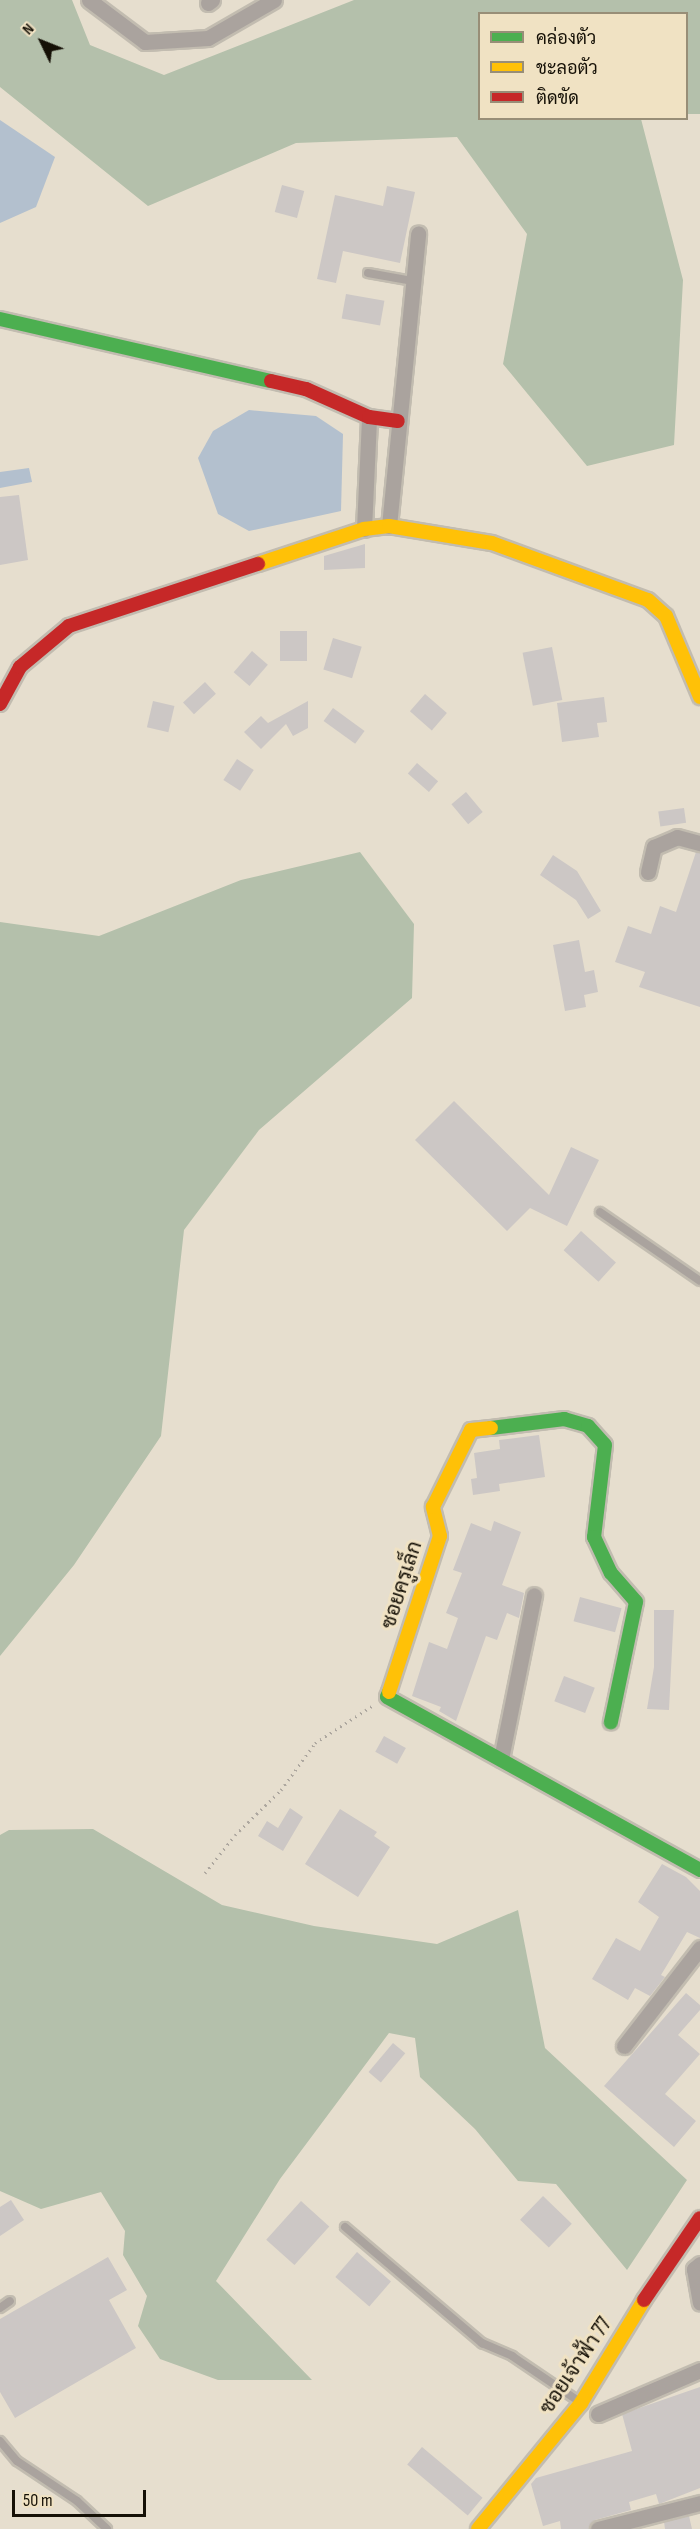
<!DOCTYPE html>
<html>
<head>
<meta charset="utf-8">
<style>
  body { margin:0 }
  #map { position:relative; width:700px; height:2529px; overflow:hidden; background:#e6dece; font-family:"Sofia Sans Condensed",Sarabun,sans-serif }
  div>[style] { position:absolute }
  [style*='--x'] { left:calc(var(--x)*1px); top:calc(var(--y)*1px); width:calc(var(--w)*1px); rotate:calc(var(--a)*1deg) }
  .forest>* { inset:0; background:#b4c0ab }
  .water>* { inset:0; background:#b3c0ce }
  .building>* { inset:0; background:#ccc7c5; transform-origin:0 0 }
  .path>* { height:3px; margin-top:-1.5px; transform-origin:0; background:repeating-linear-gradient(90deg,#ada79f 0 1.5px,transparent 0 6px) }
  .roads { filter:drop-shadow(2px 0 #c2bcb0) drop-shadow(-2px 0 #c2bcb0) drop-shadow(0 2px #c2bcb0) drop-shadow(0 -2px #c2bcb0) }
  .lane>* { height:8px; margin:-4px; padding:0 4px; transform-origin:4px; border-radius:4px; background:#aaa39e }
  .street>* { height:15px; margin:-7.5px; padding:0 7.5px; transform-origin:7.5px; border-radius:7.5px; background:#aaa39e }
  .fast>* { height:14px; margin:-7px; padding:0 7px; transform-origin:7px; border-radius:7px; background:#4caf50 }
  .slow>* { height:14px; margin:-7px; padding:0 7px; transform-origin:7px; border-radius:7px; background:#ffc107 }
  .jam>* { height:14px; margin:-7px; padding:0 7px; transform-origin:7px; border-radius:7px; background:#c62828 }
  span { translate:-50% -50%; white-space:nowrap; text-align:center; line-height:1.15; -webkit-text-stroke:6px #f0e2c3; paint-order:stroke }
  .street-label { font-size:21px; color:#151006 }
  .legend { position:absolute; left:478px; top:12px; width:210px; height:108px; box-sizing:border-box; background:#f0e2c3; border:2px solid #988e77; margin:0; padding:8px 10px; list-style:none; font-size:18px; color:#151006 }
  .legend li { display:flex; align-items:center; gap:12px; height:30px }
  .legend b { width:30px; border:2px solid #988e77 }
  .north { position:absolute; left:12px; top:12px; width:60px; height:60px; -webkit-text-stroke:4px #f0e2c3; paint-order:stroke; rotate:313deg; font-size:16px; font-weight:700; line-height:24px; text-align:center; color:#151006 }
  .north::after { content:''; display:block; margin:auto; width:21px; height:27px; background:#151006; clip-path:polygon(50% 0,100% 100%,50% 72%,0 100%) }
  .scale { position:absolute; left:12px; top:2490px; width:134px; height:27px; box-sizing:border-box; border:3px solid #151006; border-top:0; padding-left:8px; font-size:18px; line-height:21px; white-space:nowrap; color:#151006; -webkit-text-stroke:4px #f0e2c3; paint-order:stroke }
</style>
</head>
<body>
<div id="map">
  <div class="forest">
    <i style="clip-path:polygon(0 0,72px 0,90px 45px,164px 75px,354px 0,700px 0,700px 114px,687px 114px,686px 14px,480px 14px,480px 118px,641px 119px,683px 280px,674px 445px,587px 466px,503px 364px,527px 234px,457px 137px,296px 143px,148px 206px,0 87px)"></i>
    <i style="clip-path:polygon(360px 852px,414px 924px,412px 998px,259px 1130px,184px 1230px,161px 1436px,74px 1565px,0 1656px,0 922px,99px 936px,241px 880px)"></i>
    <i style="clip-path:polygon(93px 1829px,222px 1905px,314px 1926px,437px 1944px,518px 1910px,545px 2048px,687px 2180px,627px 2270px,556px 2184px,518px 2181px,475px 2129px,420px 2077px,415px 2038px,389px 2033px,280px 2179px,216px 2281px,312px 2380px,218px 2380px,160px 2359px,138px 2326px,147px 2296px,123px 2255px,125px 2231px,101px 2192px,41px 2209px,0 2191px,0 1835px,9px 1830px)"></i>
  </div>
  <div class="water">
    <i style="clip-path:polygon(0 120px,55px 157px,36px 207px,0 223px)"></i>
    <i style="clip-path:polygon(249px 410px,316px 416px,343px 434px,341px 511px,249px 531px,218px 514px,198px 458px,213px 431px)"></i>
    <i style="clip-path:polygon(29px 468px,32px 482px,0 488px,0 472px)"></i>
  </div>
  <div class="building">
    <i style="left:282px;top:185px;width:23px;height:28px;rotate:15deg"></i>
    <i style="clip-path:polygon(387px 186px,415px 192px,400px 263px,343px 251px,336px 283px,317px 279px,335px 195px,383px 206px)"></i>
    <i style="left:346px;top:294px;width:39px;height:25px;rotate:10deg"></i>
    <i style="clip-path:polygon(19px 495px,28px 560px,0 565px,0 497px)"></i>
    <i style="clip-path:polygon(365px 544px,365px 568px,324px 570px,324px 556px)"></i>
    <i style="left:280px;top:631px;width:27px;height:30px"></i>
    <i style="left:333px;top:638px;width:30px;height:33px;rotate:17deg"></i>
    <i style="left:552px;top:647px;width:54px;height:30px;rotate:79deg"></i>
    <i style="left:252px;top:651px;width:21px;height:28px;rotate:41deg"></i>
    <i style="left:205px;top:682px;width:16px;height:30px;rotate:47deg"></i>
    <i style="left:425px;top:694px;width:29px;height:23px;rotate:41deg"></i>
    <i style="clip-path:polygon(604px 697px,607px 722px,597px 723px,599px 737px,562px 742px,557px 703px)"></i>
    <i style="left:153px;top:701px;width:22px;height:27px;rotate:13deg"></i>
    <i style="clip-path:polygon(308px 701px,308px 728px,293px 736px,286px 724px,261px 749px,244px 732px,261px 716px,268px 723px)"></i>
    <i style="left:333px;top:708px;width:39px;height:16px;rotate:36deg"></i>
    <i style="left:237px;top:759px;width:20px;height:25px;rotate:33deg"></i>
    <i style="left:417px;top:763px;width:28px;height:14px;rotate:41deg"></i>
    <i style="left:466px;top:792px;width:26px;height:19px;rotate:50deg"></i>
    <i style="left:684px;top:808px;width:15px;height:26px;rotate:82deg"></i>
    <i style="clip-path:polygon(696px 852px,700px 852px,700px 1007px,639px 987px,645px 972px,615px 962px,628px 926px,651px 934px,660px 906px,676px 912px)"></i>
    <i style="clip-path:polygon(553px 855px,577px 871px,601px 911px,588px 919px,576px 900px,540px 875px)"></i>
    <i style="clip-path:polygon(579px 940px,585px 972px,594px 970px,598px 992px,584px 995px,586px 1007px,565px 1011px,553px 945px)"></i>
    <i style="clip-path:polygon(454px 1101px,549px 1195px,571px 1147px,599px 1160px,567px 1226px,530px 1208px,507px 1231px,415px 1140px)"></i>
    <i style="left:581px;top:1231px;width:47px;height:26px;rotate:42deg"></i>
    <i style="clip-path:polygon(539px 1435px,545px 1477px,499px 1484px,500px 1491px,473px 1495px,471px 1479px,477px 1478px,474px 1453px,500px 1449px,499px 1440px)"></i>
    <i style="clip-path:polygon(494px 1521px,521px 1532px,502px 1585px,524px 1593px,519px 1618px,507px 1613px,497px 1640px,486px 1636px,456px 1721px,439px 1711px,441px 1707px,412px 1696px,429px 1642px,447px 1649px,458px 1618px,446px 1613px,462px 1573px,453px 1570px,471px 1523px,491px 1531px)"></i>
    <i style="left:580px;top:1597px;width:43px;height:25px;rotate:15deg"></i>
    <i style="clip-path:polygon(654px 1610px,674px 1610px,669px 1710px,647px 1709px,654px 1667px)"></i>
    <i style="left:564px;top:1676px;width:33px;height:27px;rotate:21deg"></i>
    <i style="left:384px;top:1736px;width:25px;height:18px;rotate:29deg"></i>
    <i style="clip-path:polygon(290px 1808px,303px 1817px,283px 1851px,258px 1836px,267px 1821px,278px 1828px)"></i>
    <i style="clip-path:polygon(340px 1809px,377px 1832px,374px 1836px,390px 1847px,358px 1897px,305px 1864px)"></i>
    <i style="clip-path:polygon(662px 1864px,686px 1877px,700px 1891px,700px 1938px,687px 1932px,661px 1975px,665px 1977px,650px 1996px,635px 1988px,628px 2000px,592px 1979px,616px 1938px,640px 1951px,659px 1917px,638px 1902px)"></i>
    <i style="clip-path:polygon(686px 1993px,700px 2005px,700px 2010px,678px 2035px,700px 2054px,665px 2094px,696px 2121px,674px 2147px,604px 2086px)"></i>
    <i style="left:393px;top:2043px;width:16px;height:38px;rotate:40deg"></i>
    <i style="left:543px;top:2196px;width:40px;height:33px;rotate:44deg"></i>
    <i style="clip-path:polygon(11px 2200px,24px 2220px,0 2236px,0 2207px)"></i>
    <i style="left:301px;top:2201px;width:38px;height:52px;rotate:42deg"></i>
    <i style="left:357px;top:2252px;width:45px;height:33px;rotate:41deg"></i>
    <i style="clip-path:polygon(108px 2257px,127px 2290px,109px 2300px,136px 2348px,15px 2418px,0 2392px,0 2319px)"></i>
    <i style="clip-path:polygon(700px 2387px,700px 2488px,659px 2504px,656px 2494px,629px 2502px,631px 2510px,595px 2520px,589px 2529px,561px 2529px,560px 2521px,543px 2526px,531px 2484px,536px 2478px,632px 2451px,622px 2414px)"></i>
    <i style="left:422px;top:2447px;width:79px;height:23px;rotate:40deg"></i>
    <i style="clip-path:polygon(689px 2516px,692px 2529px,665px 2529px,664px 2522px)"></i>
  </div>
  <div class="path">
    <i style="--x:205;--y:1873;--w:48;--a:-51.7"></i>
    <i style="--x:235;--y:1835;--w:64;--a:-44.4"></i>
    <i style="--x:281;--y:1790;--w:58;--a:-54.1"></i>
    <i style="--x:315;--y:1743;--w:68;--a:-33"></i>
  </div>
  <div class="roads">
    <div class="lane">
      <i style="--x:368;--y:273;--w:46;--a:10.1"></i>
      <i style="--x:600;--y:1212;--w:121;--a:34.6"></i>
      <i style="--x:345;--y:2227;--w:180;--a:40.3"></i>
      <i style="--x:482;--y:2343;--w:33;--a:23"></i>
      <i style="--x:512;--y:2356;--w:82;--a:34.1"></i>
      <i style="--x:0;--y:2308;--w:12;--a:-35"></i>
      <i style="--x:0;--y:2441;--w:26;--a:50"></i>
      <i style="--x:17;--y:2461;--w:72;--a:33.7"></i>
      <i style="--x:77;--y:2501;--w:41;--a:43"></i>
    </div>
    <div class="street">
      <i style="--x:89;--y:0;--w:70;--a:36.9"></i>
      <i style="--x:145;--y:42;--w:63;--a:-3.6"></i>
      <i style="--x:208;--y:38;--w:76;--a:-29.9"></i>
      <i style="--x:208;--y:3;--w:5;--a:-37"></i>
      <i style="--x:389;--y:526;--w:294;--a:-84.3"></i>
      <i style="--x:364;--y:529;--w:112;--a:-87.4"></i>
      <i style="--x:648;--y:872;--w:26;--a:-77"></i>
      <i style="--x:654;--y:847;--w:25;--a:-23"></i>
      <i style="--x:677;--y:837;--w:24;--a:15"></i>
      <i style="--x:501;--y:1759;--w:167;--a:-78.6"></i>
      <i style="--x:624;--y:2046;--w:124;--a:-52.2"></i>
      <i style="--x:700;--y:2264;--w:8;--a:140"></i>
      <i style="--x:694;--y:2269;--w:34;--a:80"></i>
      <i style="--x:598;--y:2414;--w:111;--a:-23.3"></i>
      <i style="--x:598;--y:2529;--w:105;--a:-14.3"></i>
    </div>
    <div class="fast">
      <i style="--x:0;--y:319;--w:278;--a:12.9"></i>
      <i style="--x:491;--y:1428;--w:74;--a:-7"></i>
      <i style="--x:564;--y:1419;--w:25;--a:16"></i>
      <i style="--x:588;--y:1426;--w:25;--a:48"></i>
      <i style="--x:605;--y:1445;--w:93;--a:96.8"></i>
      <i style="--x:594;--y:1537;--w:40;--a:65"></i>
      <i style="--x:611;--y:1573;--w:38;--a:49"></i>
      <i style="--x:636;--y:1602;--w:123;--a:101.8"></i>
      <i style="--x:389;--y:1692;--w:5;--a:112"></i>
      <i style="--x:387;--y:1697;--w:358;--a:28.9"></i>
    </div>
    <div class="slow">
      <i style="--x:258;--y:564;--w:112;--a:-18.3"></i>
      <i style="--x:364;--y:529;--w:25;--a:-7"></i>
      <i style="--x:389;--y:526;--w:104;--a:9.4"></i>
      <i style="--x:492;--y:543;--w:166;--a:20.1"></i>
      <i style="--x:648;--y:600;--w:24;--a:42"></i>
      <i style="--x:666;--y:616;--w:88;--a:67.2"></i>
      <i style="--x:389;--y:1692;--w:164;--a:-71.9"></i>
      <i style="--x:440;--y:1536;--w:30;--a:-104"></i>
      <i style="--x:433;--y:1507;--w:86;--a:-63.7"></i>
      <i style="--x:471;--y:1430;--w:20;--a:-6"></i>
      <i style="--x:478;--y:2529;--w:163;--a:-50.7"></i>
      <i style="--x:581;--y:2403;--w:121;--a:-58.5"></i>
    </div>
    <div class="jam">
      <i style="--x:271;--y:381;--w:36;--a:13"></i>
      <i style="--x:306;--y:389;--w:69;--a:24"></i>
      <i style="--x:369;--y:417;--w:29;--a:8"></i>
      <i style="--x:0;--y:704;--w:42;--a:-61.6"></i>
      <i style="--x:20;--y:667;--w:64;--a:-39.9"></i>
      <i style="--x:69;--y:626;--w:199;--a:-18.2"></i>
      <i style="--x:644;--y:2300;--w:99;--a:-55.7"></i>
    </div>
  </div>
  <div class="street-label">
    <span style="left:402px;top:1585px;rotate:-72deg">ซอยครูเล็ก</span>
    <span style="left:576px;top:2366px;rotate:-56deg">ซอยเจ้าฟ้า 77</span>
  </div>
  <ul class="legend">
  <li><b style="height:8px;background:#4caf50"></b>คล่องตัว</li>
  <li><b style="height:8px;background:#ffc107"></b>ชะลอตัว</li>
  <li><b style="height:8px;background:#c62828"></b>ติดขัด</li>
  </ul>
  <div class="north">N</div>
  <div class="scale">50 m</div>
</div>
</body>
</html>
